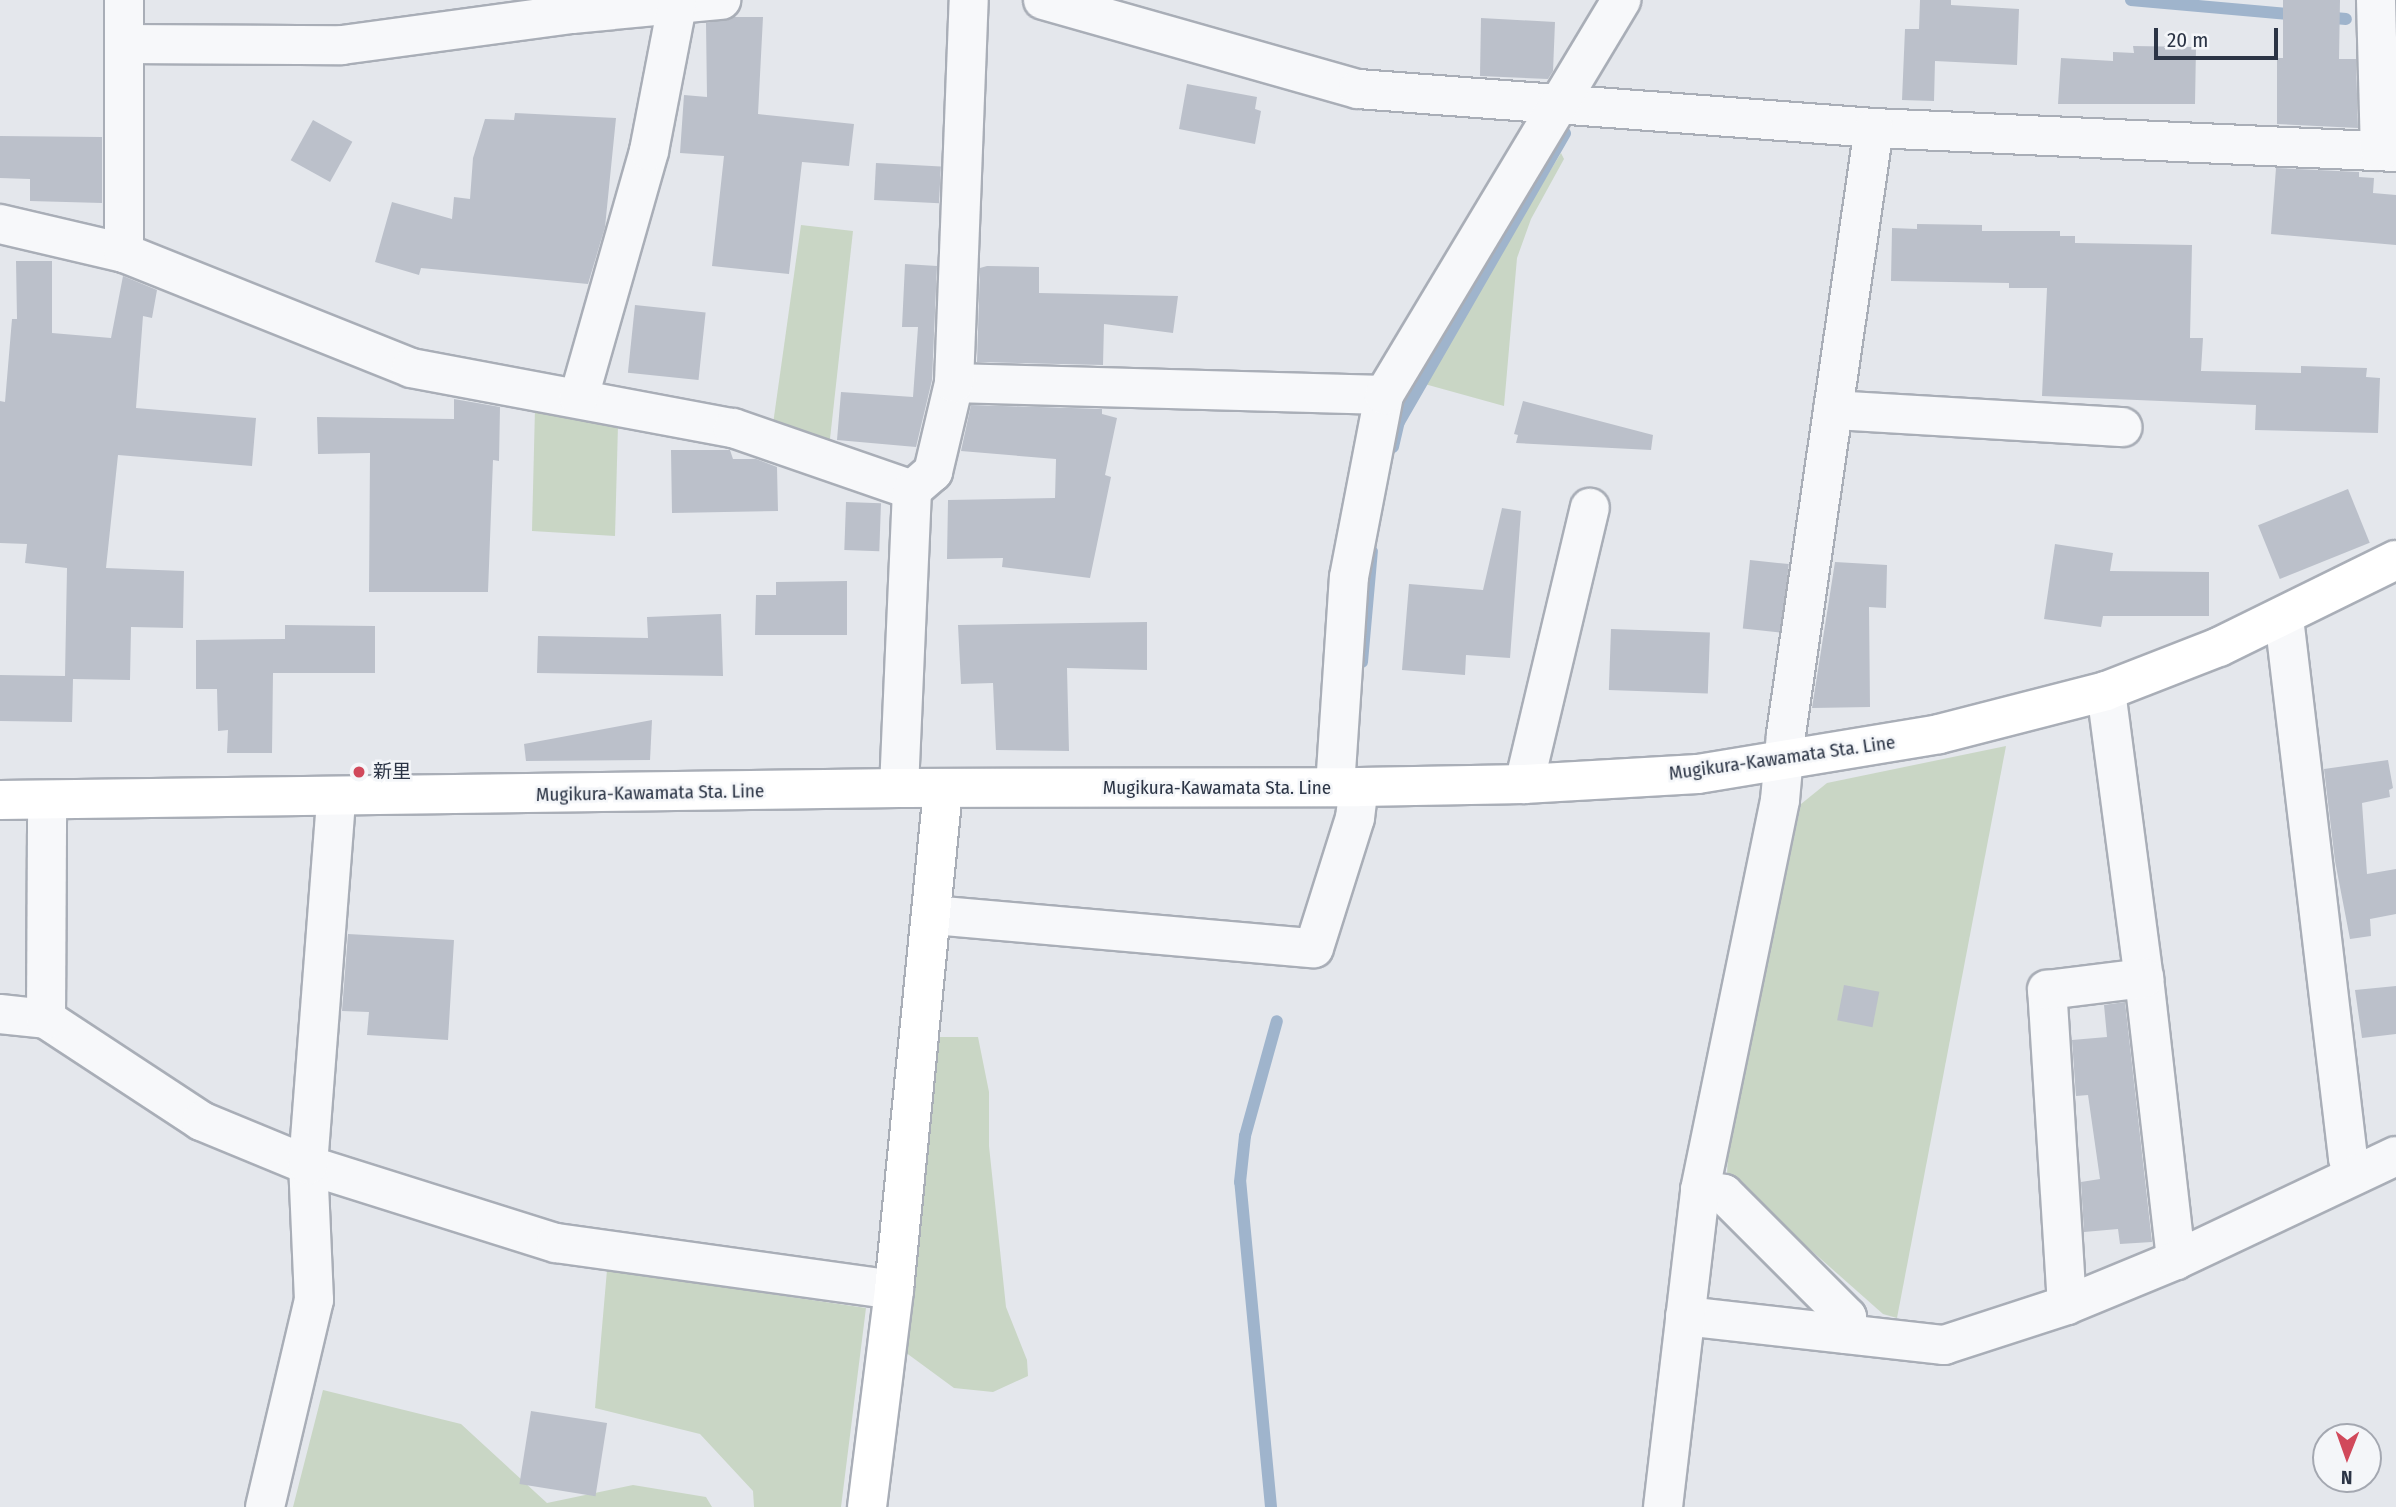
<!DOCTYPE html>
<html>
<head>
<meta charset="utf-8">
<style>
  body { margin:0 }
  #map { position:relative; width:2396px; height:1507px; overflow:hidden; background:#e4e7ec; font-family:"Fira Sans Condensed","Noto Sans JP",sans-serif }
  div>[style] { position:absolute }
  [style*='--x'] { left:calc(var(--x)*1px); top:calc(var(--y)*1px); width:calc(var(--w)*1px); rotate:calc(var(--a)*1deg) }
  .green>* { inset:0; background:#c9d6c5 }
  .stream>* { height:12px; margin:-6px; padding:0 6px; transform-origin:6px; border-radius:6px; background:#9fb4cc }
  .building>* { inset:0; background:#bbc0ca; transform-origin:0 0 }
  .roads { filter:drop-shadow(2px 0 #a9aeb7) drop-shadow(-2px 0 #a9aeb7) drop-shadow(0 2px #a9aeb7) drop-shadow(0 -2px #a9aeb7) }
  .street>* { height:38px; margin:-19px; padding:0 19px; transform-origin:19px; border-radius:19px; background:#f7f8fa }
  .secondary>* { height:38px; margin:-19px; padding:0 19px; transform-origin:19px; border-radius:19px; background:#fff }
  .dots>* { width:19px; height:19px; translate:-50% -50%; box-sizing:border-box; border:4px solid #f4f6f9; border-radius:50% }
  span { translate:-50% -50%; white-space:nowrap; text-align:center; line-height:1.15; -webkit-text-stroke:5px #f4f6f9; paint-order:stroke }
  .street-label { font-size:19px; color:#2b3445 }
  .poi-label { font-size:19px; color:#2b3445 }
  .left { translate:0 -50%; text-align:left }
  .north { position:absolute; left:2312px; top:1423px; width:70px; height:70px; box-sizing:border-box; background:#f4f6f9; border:2px solid #a4a8b1; border-radius:50%; rotate:181deg; font-size:19px; font-weight:700; line-height:28px; text-align:center; color:#2b3445 }
  .north::after { content:''; display:block; margin:auto; width:24px; height:32px; background:#d1495b; clip-path:polygon(50% 0,100% 100%,50% 72%,0 100%) }
  .scale { position:absolute; left:2154px; top:28px; width:124px; height:32px; box-sizing:border-box; border:4px solid #2b3445; border-top:0; padding-left:9px; font-size:21px; line-height:24px; white-space:nowrap; color:#2b3445; -webkit-text-stroke:5px #f4f6f9; paint-order:stroke }
</style>
</head>
<body>
<div id="map">
  <div class="green">
    <i style="clip-path:polygon(1561px 153px,1564px 159px,1531px 219px,1517px 258px,1504px 406px,1421px 383px)"></i>
    <i style="clip-path:polygon(801px 225px,853px 231px,829px 448px,773px 424px)"></i>
    <i style="clip-path:polygon(535px 408px,618px 425px,615px 536px,532px 531px)"></i>
    <i style="clip-path:polygon(2006px 746px,1897px 1318px,1883px 1314px,1727px 1176px,1728px 1150px,1801px 804px,1827px 783px)"></i>
    <i style="clip-path:polygon(937px 1037px,978px 1037px,989px 1092px,989px 1146px,1006px 1307px,1027px 1360px,1028px 1376px,993px 1392px,954px 1388px,905px 1352px)"></i>
    <i style="clip-path:polygon(607px 1270px,866px 1308px,841px 1507px,754px 1507px,753px 1491px,700px 1434px,595px 1408px)"></i>
    <i style="clip-path:polygon(323px 1390px,461px 1424px,547px 1503px,633px 1485px,706px 1497px,712px 1507px,293px 1507px)"></i>
  </div>
  <div class="stream">
    <i style="--x:2131;--y:0;--w:168;--a:5.1"></i>
    <i style="--x:2323;--y:17;--w:23;--a:5"></i>
    <i style="--x:1393;--y:447;--w:26;--a:-77"></i>
    <i style="--x:1399;--y:422;--w:333;--a:-60.1"></i>
    <i style="--x:1362;--y:662;--w:111;--a:-84.9"></i>
    <i style="--x:1271;--y:1507;--w:326;--a:-95.4"></i>
    <i style="--x:1240;--y:1182;--w:46;--a:-83.8"></i>
    <i style="--x:1245;--y:1136;--w:119;--a:-74.5"></i>
  </div>
  <div class="building">
    <i style="clip-path:polygon(1920px 0,1951px 0,1951px 5px,2019px 9px,2017px 65px,1935px 61px,1934px 101px,1902px 100px,1905px 29px,1919px 29px)"></i>
    <i style="clip-path:polygon(2283px 0,2340px 0,2339px 59px,2356px 59px,2358px 128px,2277px 124px,2277px 58px,2283px 58px)"></i>
    <i style="clip-path:polygon(734px 17px,763px 17px,758px 114px,854px 124px,849px 166px,802px 162px,789px 274px,712px 266px,724px 156px,680px 153px,684px 95px,707px 97px,706px 23px)"></i>
    <i style="clip-path:polygon(1481px 18px,1555px 22px,1553px 71px,1548px 79px,1480px 76px)"></i>
    <i style="clip-path:polygon(2133px 46px,2196px 47px,2195px 104px,2058px 104px,2061px 58px,2113px 61px,2113px 52px,2134px 53px)"></i>
    <i style="clip-path:polygon(1187px 84px,1257px 97px,1255px 109px,1261px 111px,1255px 144px,1179px 129px)"></i>
    <i style="clip-path:polygon(515px 113px,616px 118px,605px 227px,588px 284px,421px 268px,419px 275px,375px 262px,392px 202px,452px 219px,454px 197px,470px 199px,473px 158px,485px 119px,514px 120px)"></i>
    <i style="left:313px;top:120px;width:45px;height:46px;rotate:29deg"></i>
    <i style="clip-path:polygon(0 136px,102px 137px,102px 203px,30px 201px,30px 179px,0 178px)"></i>
    <i style="left:876px;top:163px;width:65px;height:37px;rotate:3deg"></i>
    <i style="clip-path:polygon(2276px 168px,2359px 172px,2359px 177px,2374px 178px,2373px 193px,2396px 195px,2396px 245px,2271px 234px)"></i>
    <i style="clip-path:polygon(1917px 224px,1982px 225px,1982px 231px,2060px 231px,2060px 236px,2075px 236px,2075px 243px,2192px 245px,2190px 338px,2203px 338px,2201px 371px,2301px 373px,2301px 366px,2367px 368px,2366px 377px,2380px 378px,2378px 433px,2255px 430px,2256px 405px,2042px 396px,2047px 288px,2009px 288px,2009px 283px,1891px 281px,1892px 228px,1917px 229px)"></i>
    <i style="clip-path:polygon(16px 261px,52px 261px,52px 333px,111px 338px,123px 276px,157px 290px,152px 318px,143px 316px,136px 408px,256px 418px,252px 466px,118px 455px,106px 568px,184px 571px,183px 628px,131px 627px,130px 680px,73px 679px,72px 722px,0 721px,0 675px,65px 676px,67px 568px,25px 563px,27px 544px,0 543px,0 401px,5px 402px,12px 319px,17px 319px)"></i>
    <i style="clip-path:polygon(905px 264px,937px 266px,932px 380px,916px 447px,837px 440px,841px 392px,913px 397px,918px 327px,902px 327px)"></i>
    <i style="clip-path:polygon(987px 266px,1039px 267px,1039px 293px,1178px 296px,1173px 333px,1104px 324px,1103px 365px,977px 362px,980px 268px)"></i>
    <i style="left:635px;top:305px;width:71px;height:68px;rotate:6deg"></i>
    <i style="clip-path:polygon(454px 399px,500px 407px,499px 461px,493px 460px,488px 592px,369px 592px,370px 453px,318px 454px,317px 417px,454px 419px)"></i>
    <i style="clip-path:polygon(1523px 401px,1653px 435px,1651px 450px,1516px 443px,1518px 435px,1514px 434px)"></i>
    <i style="clip-path:polygon(971px 405px,1102px 409px,1102px 414px,1117px 418px,1105px 475px,1111px 477px,1090px 578px,1002px 567px,1003px 558px,947px 559px,948px 500px,1055px 498px,1056px 459px,961px 451px)"></i>
    <i style="clip-path:polygon(671px 450px,730px 450px,733px 459px,756px 459px,777px 467px,778px 511px,672px 513px)"></i>
    <i style="left:2348px;top:489px;width:58px;height:97px;rotate:68deg"></i>
    <i style="left:846px;top:502px;width:35px;height:48px;rotate:2deg"></i>
    <i style="clip-path:polygon(1502px 508px,1521px 511px,1510px 658px,1466px 655px,1465px 675px,1402px 670px,1409px 584px,1483px 590px)"></i>
    <i style="clip-path:polygon(2055px 544px,2113px 553px,2110px 571px,2209px 572px,2209px 616px,2103px 616px,2101px 627px,2044px 619px)"></i>
    <i style="left:1750px;top:560px;width:39px;height:69px;rotate:6deg"></i>
    <i style="clip-path:polygon(1835px 562px,1887px 565px,1886px 608px,1869px 607px,1870px 707px,1812px 708px)"></i>
    <i style="clip-path:polygon(847px 581px,847px 635px,755px 635px,756px 595px,776px 595px,776px 582px)"></i>
    <i style="clip-path:polygon(721px 614px,723px 676px,537px 673px,538px 636px,648px 638px,647px 617px)"></i>
    <i style="clip-path:polygon(1147px 622px,1147px 670px,1067px 668px,1069px 751px,996px 750px,993px 683px,961px 684px,958px 625px)"></i>
    <i style="clip-path:polygon(285px 625px,375px 626px,375px 673px,273px 673px,272px 753px,227px 753px,228px 730px,218px 731px,217px 689px,196px 689px,196px 640px,285px 639px)"></i>
    <i style="left:1611px;top:629px;width:99px;height:61px;rotate:2deg"></i>
    <i style="clip-path:polygon(652px 720px,650px 760px,526px 761px,524px 744px)"></i>
    <i style="clip-path:polygon(2388px 760px,2393px 788px,2389px 790px,2390px 797px,2362px 803px,2367px 874px,2396px 869px,2396px 914px,2370px 919px,2371px 936px,2350px 939px,2335px 861px,2324px 769px)"></i>
    <i style="clip-path:polygon(348px 934px,454px 940px,448px 1040px,367px 1035px,369px 1012px,342px 1011px)"></i>
    <i style="left:1844px;top:985px;width:36px;height:36px;rotate:11deg"></i>
    <i style="clip-path:polygon(2396px 986px,2396px 1034px,2362px 1038px,2355px 990px)"></i>
    <i style="clip-path:polygon(2125px 1002px,2152px 1242px,2120px 1244px,2118px 1229px,2084px 1232px,2081px 1182px,2100px 1179px,2088px 1095px,2076px 1096px,2072px 1040px,2107px 1037px,2104px 1005px)"></i>
    <i style="left:531px;top:1411px;width:77px;height:74px;rotate:9deg"></i>
  </div>
  <div class="roads">
    <div class="street">
      <i style="--x:1043;--y:0;--w:327;--a:15.8"></i>
      <i style="--x:1358;--y:89;--w:517;--a:4.32"></i>
      <i style="--x:1874;--y:128;--w:523;--a:2.63"></i>
      <i style="--x:2376;--y:0;--w:151;--a:88.5"></i>
      <i style="--x:124;--y:44;--w:218;--a:0.3"></i>
      <i style="--x:342;--y:45;--w:232;--a:-7.7"></i>
      <i style="--x:572;--y:14;--w:150;--a:-5.4"></i>
      <i style="--x:0;--y:224;--w:127;--a:13.2"></i>
      <i style="--x:124;--y:253;--w:309;--a:21.8"></i>
      <i style="--x:411;--y:368;--w:328;--a:10.6"></i>
      <i style="--x:733;--y:428;--w:189;--a:19.1"></i>
      <i style="--x:124;--y:253;--w:253;--a:-90"></i>
      <i style="--x:954;--y:383;--w:430;--a:1.6"></i>
      <i style="--x:579;--y:397;--w:256;--a:-74.1"></i>
      <i style="--x:649;--y:151;--w:148;--a:-79.1"></i>
      <i style="--x:1833;--y:410;--w:290;--a:3.4"></i>
      <i style="--x:2284;--y:618;--w:544;--a:83.24"></i>
      <i style="--x:2348;--y:1158;--w:18;--a:71"></i>
      <i style="--x:2106;--y:691;--w:290;--a:82.5"></i>
      <i style="--x:2144;--y:978;--w:284;--a:83.5"></i>
      <i style="--x:1524;--y:784;--w:284;--a:-76.6"></i>
      <i style="--x:1335;--y:787;--w:210;--a:-86.2"></i>
      <i style="--x:1349;--y:577;--w:185;--a:-79.1"></i>
      <i style="--x:1384;--y:395;--w:461;--a:-59"></i>
      <i style="--x:899;--y:788;--w:298;--a:-87.5"></i>
      <i style="--x:912;--y:490;--w:28;--a:-41"></i>
      <i style="--x:933;--y:472;--w:91;--a:-76.7"></i>
      <i style="--x:954;--y:383;--w:383;--a:-87.8"></i>
      <i style="--x:933;--y:915;--w:382;--a:5"></i>
      <i style="--x:1314;--y:948;--w:136;--a:-72.5"></i>
      <i style="--x:1355;--y:818;--w:31;--a:-83"></i>
      <i style="--x:0;--y:1014;--w:46;--a:6.2"></i>
      <i style="--x:46;--y:1019;--w:186;--a:33.3"></i>
      <i style="--x:201;--y:1121;--w:116;--a:22.4"></i>
      <i style="--x:308;--y:1165;--w:260;--a:17.5"></i>
      <i style="--x:556;--y:1243;--w:341;--a:7.9"></i>
      <i style="--x:46;--y:1019;--w:219;--a:-89.7"></i>
      <i style="--x:1700;--y:1190;--w:24;--a:9"></i>
      <i style="--x:1724;--y:1194;--w:174;--a:45"></i>
      <i style="--x:1847;--y:1317;--w:17;--a:93"></i>
      <i style="--x:2067;--y:1305;--w:316;--a:-93.6"></i>
      <i style="--x:2047;--y:990;--w:98;--a:-7.1"></i>
      <i style="--x:1685;--y:1316;--w:261;--a:6.4"></i>
      <i style="--x:1944;--y:1345;--w:129;--a:-18"></i>
      <i style="--x:2067;--y:1305;--w:118;--a:-22.4"></i>
      <i style="--x:2176;--y:1260;--w:243;--a:-25.3"></i>
      <i style="--x:265;--y:1507;--w:213;--a:-76.7"></i>
      <i style="--x:314;--y:1300;--w:135;--a:-92.5"></i>
      <i style="--x:308;--y:1165;--w:368;--a:-85.6"></i>
      <i style="--x:1663;--y:1507;--w:319;--a:-83.3"></i>
      <i style="--x:1700;--y:1190;--w:398;--a:-78.4"></i>
      <i style="--x:1780;--y:800;--w:66;--a:-84.8"></i>
      <i style="--x:1786;--y:734;--w:612;--a:-81.74"></i>
    </div>
    <div class="secondary">
      <i style="--x:0;--y:800;--w:899;--a:-0.76"></i>
      <i style="--x:899;--y:788;--w:460;--a:-0.1"></i>
      <i style="--x:1359;--y:787;--w:165;--a:-1"></i>
      <i style="--x:1524;--y:784;--w:174;--a:-3.3"></i>
      <i style="--x:1698;--y:774;--w:244;--a:-9.4"></i>
      <i style="--x:1939;--y:734;--w:172;--a:-14.4"></i>
      <i style="--x:2106;--y:691;--w:121;--a:-21.3"></i>
      <i style="--x:2219;--y:647;--w:197;--a:-26.2"></i>
      <i style="--x:867;--y:1507;--w:219;--a:-82.9"></i>
      <i style="--x:894;--y:1290;--w:503;--a:-84.41"></i>
    </div>
  </div>
  <div class="dots">
    <i style="left:359px;top:772px;background:#d1495b"></i>
  </div>
  <div class="street-label">
    <span style="left:1782px;top:758px;rotate:-8deg">Mugikura-Kawamata Sta. Line</span>
    <span style="left:1217px;top:788px">Mugikura-Kawamata Sta. Line</span>
    <span style="left:650px;top:793px;rotate:-1deg">Mugikura-Kawamata Sta. Line</span>
  </div>
  <div class="poi-label">
    <span class="left" style="left:373px;top:772px">新里</span>
  </div>
  <div class="north">N</div>
  <div class="scale">20 m</div>
</div>
</body>
</html>
